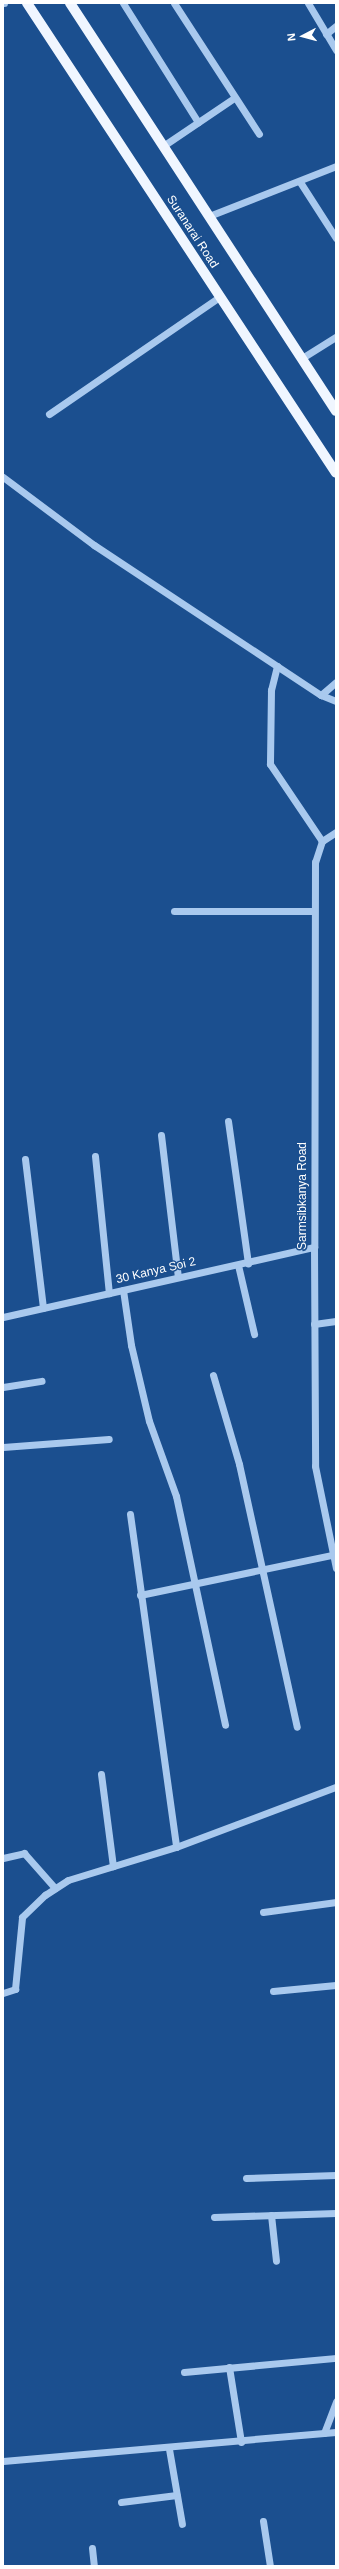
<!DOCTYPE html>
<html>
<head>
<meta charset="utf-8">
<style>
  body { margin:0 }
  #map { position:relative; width:339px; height:2569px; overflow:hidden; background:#1b4f8f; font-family:Arial,sans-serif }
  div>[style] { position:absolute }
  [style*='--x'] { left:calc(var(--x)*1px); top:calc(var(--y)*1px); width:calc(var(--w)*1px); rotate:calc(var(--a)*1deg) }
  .minor>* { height:7px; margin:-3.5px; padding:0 3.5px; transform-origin:3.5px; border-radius:3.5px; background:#a9c9ee }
  .major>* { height:10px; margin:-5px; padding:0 5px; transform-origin:5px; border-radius:5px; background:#f0f6ff }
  span { translate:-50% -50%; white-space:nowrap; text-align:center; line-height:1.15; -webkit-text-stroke:3px #1b4f8f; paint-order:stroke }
  .street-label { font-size:12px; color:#fff }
  .frame { position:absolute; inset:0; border:4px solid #fff; pointer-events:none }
  .north { position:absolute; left:283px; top:16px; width:40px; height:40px; -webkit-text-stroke:3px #1b4f8f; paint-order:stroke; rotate:264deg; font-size:11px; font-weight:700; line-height:16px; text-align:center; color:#fff }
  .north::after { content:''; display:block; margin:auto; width:14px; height:18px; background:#fff; clip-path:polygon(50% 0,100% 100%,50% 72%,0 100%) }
</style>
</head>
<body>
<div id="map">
  <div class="minor">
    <i style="--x:3;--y:3;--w:1;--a:0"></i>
    <i style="--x:123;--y:3;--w:141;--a:57.8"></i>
    <i style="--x:174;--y:3;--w:156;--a:57"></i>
    <i style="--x:308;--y:3;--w:55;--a:59.2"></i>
    <i style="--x:326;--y:34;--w:13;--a:-39"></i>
    <i style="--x:163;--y:146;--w:86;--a:-34.1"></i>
    <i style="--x:300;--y:182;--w:67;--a:57.3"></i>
    <i style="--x:209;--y:216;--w:136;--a:-21.5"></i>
    <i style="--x:302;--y:358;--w:40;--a:-32"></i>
    <i style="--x:49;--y:414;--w:206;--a:-34.5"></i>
    <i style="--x:3;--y:477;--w:114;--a:36.8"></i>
    <i style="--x:94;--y:545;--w:272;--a:33.5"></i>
    <i style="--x:321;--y:695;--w:16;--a:22"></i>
    <i style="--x:277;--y:666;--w:25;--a:104"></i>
    <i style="--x:271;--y:690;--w:74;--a:90.8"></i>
    <i style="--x:270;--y:764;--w:93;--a:56"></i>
    <i style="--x:321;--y:695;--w:20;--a:-41"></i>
    <i style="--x:336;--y:832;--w:17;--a:147"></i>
    <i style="--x:322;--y:841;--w:22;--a:108"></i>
    <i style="--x:315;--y:862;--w:385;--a:90.1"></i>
    <i style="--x:314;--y:1247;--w:219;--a:89.7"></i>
    <i style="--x:315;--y:1466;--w:104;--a:78.4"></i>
    <i style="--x:174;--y:911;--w:140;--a:0"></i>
    <i style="--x:228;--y:1121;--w:144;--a:82"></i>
    <i style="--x:161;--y:1135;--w:143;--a:83.2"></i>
    <i style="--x:95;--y:1156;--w:138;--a:84.2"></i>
    <i style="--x:25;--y:1159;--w:150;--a:83.1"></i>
    <i style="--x:238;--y:1265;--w:71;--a:76.9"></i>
    <i style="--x:123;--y:1290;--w:56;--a:81.7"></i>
    <i style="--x:131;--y:1345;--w:78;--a:76.7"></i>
    <i style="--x:149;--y:1421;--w:80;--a:70.2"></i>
    <i style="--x:176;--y:1496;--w:234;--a:77.9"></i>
    <i style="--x:3;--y:1317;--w:319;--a:-12.7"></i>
    <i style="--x:314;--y:1324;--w:22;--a:-8"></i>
    <i style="--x:213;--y:1375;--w:93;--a:73.7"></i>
    <i style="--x:239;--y:1464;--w:269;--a:77.6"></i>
    <i style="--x:3;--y:1387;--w:39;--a:-9"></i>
    <i style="--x:3;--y:1447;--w:106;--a:-4.3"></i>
    <i style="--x:130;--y:1514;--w:336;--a:82.1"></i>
    <i style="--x:140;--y:1595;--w:200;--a:-11.8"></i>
    <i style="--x:101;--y:1774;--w:93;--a:82.6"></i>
    <i style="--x:3;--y:1858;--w:22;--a:-13"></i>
    <i style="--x:24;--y:1853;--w:47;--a:48.5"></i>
    <i style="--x:263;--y:1912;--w:74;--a:-7.8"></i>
    <i style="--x:273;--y:1991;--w:63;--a:-5.4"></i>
    <i style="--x:3;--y:1993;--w:13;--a:-18"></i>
    <i style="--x:15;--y:1989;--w:72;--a:-84.4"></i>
    <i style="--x:22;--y:1917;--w:32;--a:-44"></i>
    <i style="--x:45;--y:1895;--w:27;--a:-33"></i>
    <i style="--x:68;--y:1880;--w:113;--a:-17"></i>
    <i style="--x:176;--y:1847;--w:171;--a:-20.6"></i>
    <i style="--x:246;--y:2178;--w:90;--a:-1.9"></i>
    <i style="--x:271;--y:2215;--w:46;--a:83.8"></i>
    <i style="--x:214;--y:2217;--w:122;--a:-1.9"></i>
    <i style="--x:229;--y:2367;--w:76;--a:80.9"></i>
    <i style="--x:184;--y:2372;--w:153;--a:-5.3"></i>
    <i style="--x:324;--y:2433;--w:34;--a:-69"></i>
    <i style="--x:169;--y:2449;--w:76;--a:80.2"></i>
    <i style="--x:3;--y:2461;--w:334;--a:-5"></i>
    <i style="--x:121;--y:2502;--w:56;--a:-7.1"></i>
    <i style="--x:263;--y:2521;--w:46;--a:81.2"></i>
    <i style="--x:92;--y:2548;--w:18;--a:84"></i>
  </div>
  <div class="major">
    <i style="--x:27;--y:3;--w:562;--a:56.68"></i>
    <i style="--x:70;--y:3;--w:487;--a:56.9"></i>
  </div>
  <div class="street-label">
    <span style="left:192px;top:232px;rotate:57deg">Suranarai Road</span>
    <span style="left:303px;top:1196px;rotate:-90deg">Sarmsibkanya Road</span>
    <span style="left:156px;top:1271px;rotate:-13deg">30 Kanya Soi 2</span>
  </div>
  <div class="frame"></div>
  <div class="north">N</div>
</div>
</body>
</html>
